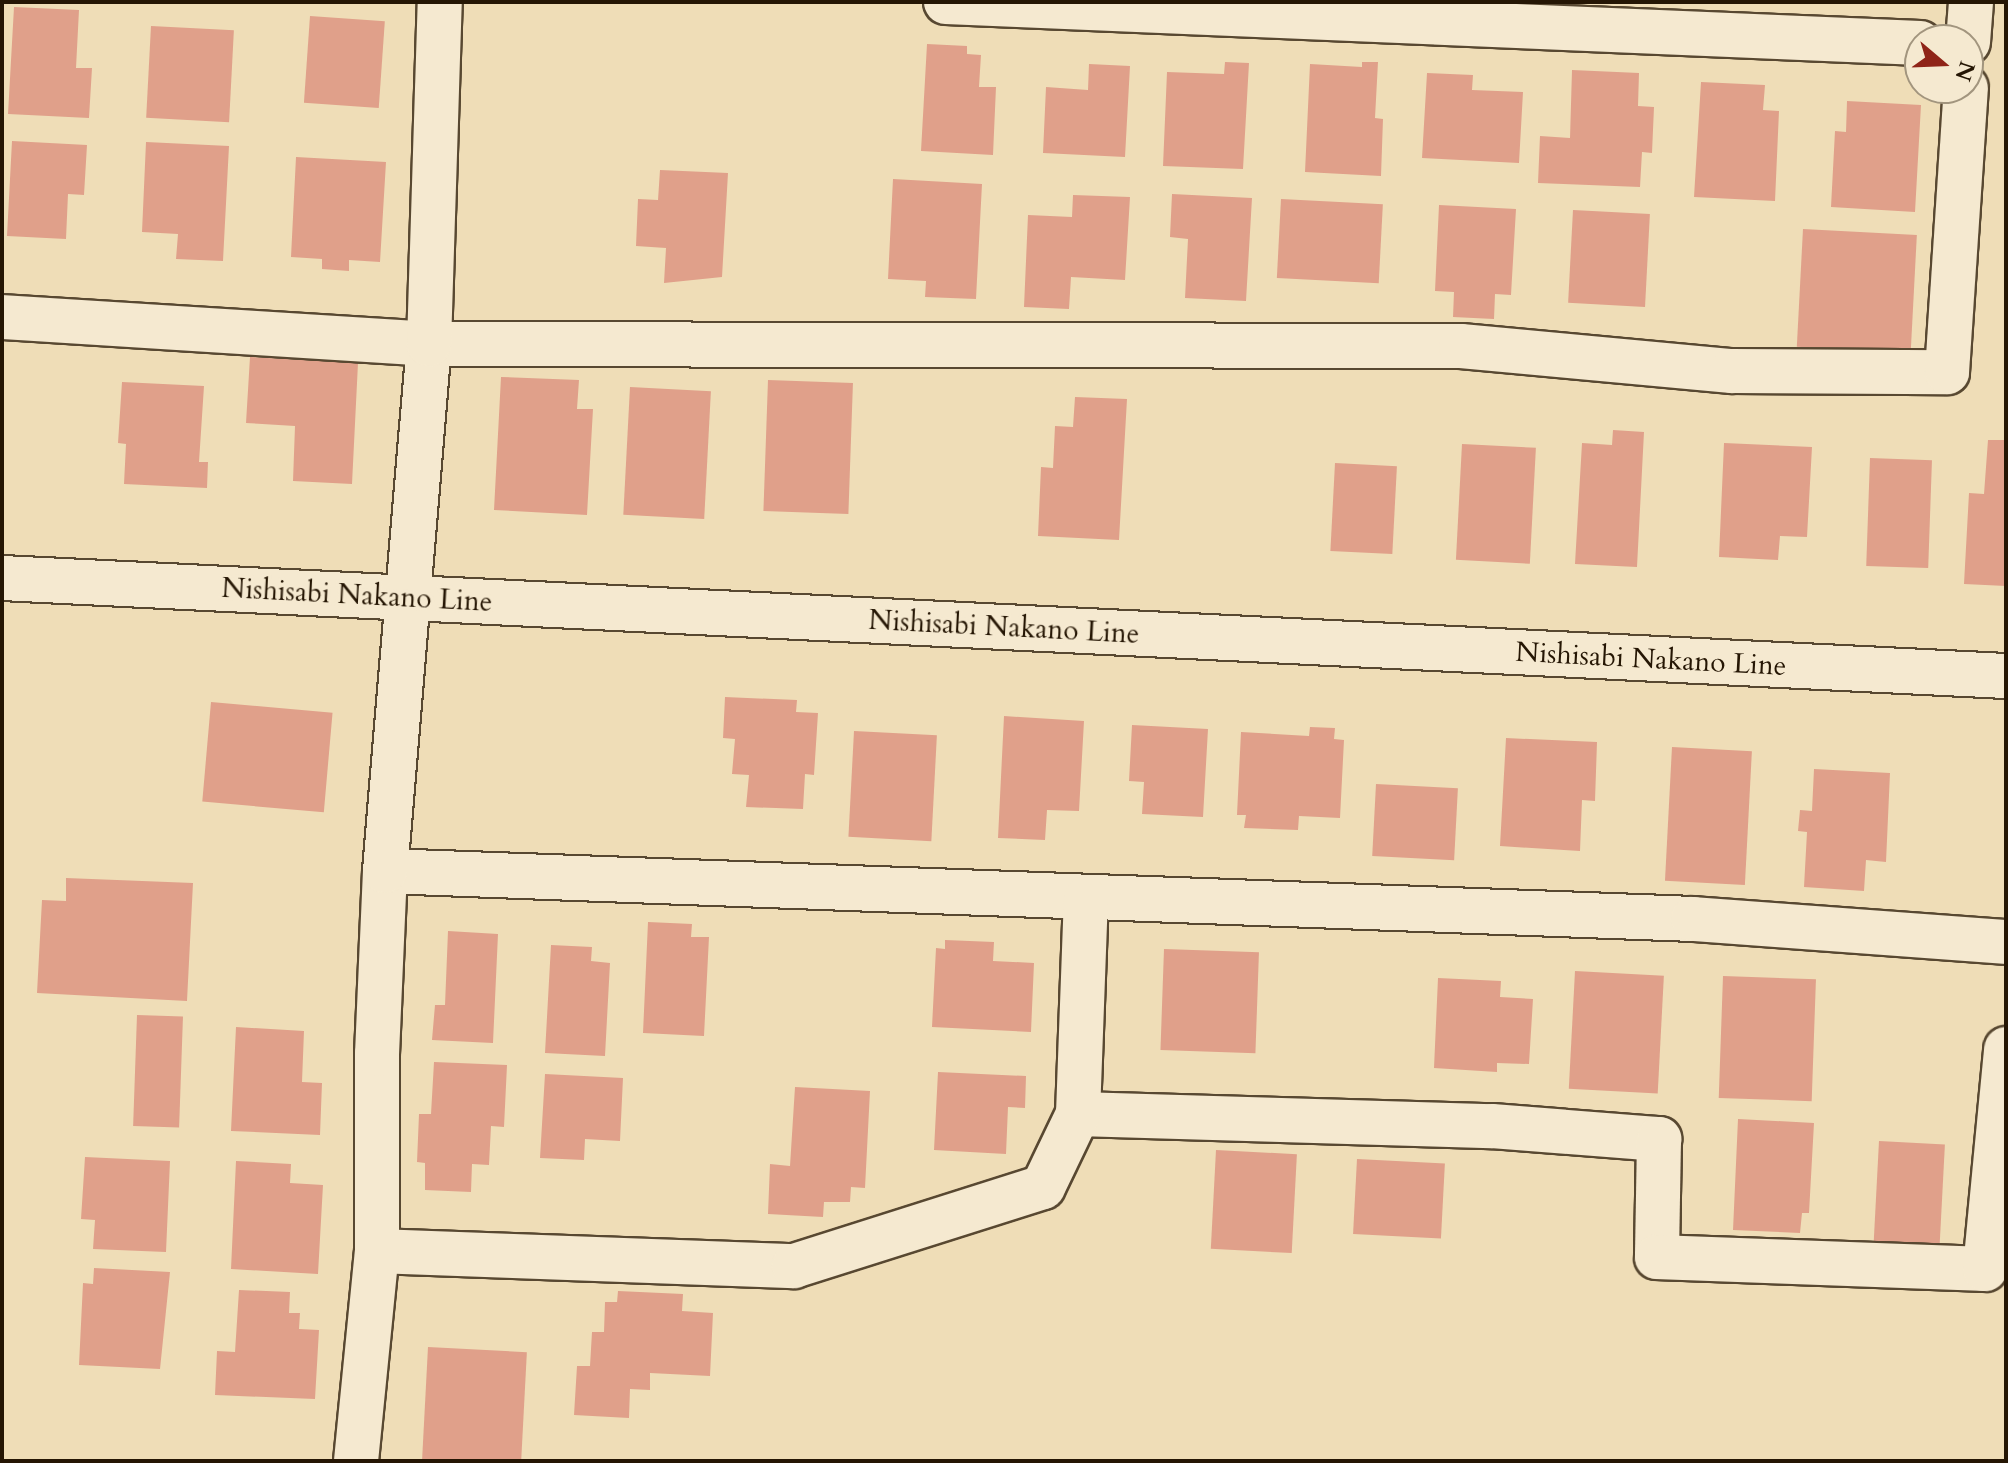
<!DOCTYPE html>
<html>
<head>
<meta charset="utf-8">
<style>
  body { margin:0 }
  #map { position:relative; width:2008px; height:1463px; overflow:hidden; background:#efddb7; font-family:Cardo,serif }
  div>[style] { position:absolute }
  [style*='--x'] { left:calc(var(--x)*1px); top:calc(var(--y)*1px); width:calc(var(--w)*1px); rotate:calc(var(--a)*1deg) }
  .building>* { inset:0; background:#e0a08a; transform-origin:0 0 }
  .roads { filter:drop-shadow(2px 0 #584831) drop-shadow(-2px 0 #584831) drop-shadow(0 2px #584831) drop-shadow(0 -2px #584831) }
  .street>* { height:44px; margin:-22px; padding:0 22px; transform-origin:22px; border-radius:22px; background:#f5e9d0 }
  .secondary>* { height:44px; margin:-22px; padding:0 22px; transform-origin:22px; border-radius:22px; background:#f5e9d0 }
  span { translate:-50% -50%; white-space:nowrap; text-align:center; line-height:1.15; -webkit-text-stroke:6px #f5e9d0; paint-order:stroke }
  .street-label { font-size:28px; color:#251604 }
  .frame { position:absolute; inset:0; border:4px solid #251604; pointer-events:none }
  .north { position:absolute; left:1904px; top:24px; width:80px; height:80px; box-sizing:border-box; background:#f5e9d0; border:2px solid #a2957e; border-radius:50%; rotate:109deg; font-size:22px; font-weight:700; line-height:32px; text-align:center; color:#251604 }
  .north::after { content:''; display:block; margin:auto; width:28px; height:36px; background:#8f2418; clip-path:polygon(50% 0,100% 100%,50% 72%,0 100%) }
</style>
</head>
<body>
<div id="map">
  <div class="building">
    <i style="clip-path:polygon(14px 7px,79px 10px,76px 68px,92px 68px,89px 118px,8px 114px)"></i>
    <i style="left:310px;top:16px;width:75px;height:87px;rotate:4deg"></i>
    <i style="left:151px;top:26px;width:83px;height:92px;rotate:3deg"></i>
    <i style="clip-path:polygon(927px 44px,967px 46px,967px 54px,981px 55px,979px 87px,996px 87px,993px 155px,921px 151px)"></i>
    <i style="clip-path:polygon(1225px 62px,1249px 63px,1243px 169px,1163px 166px,1167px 72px,1224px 74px)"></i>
    <i style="clip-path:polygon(1362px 62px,1378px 62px,1375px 118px,1383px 119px,1381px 176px,1305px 172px,1310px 64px,1362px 67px)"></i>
    <i style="clip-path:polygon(1089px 64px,1130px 66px,1125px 157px,1043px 153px,1046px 87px,1088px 90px)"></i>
    <i style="clip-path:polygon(1572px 70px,1639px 73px,1638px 106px,1654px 107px,1652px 153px,1642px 152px,1640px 187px,1538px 183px,1540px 136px,1570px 138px)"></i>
    <i style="clip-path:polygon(1427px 73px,1473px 75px,1472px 90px,1523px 92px,1519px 163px,1422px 158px)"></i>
    <i style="clip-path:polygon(1701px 82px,1765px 85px,1763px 110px,1779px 111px,1775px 201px,1694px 197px)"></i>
    <i style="clip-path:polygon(1847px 101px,1921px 105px,1915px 212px,1831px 207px,1835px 131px,1846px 132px)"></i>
    <i style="clip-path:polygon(12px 141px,87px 145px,84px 195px,68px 194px,66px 239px,7px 236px)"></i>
    <i style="clip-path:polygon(146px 142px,229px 146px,223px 261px,176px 259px,178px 234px,142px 232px)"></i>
    <i style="clip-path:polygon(296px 157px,386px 162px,380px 262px,349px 260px,349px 271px,322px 269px,322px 259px,291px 257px)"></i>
    <i style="clip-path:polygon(660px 170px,728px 173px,722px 277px,664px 283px,666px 248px,636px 246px,638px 199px,658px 200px)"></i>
    <i style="clip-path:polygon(893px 179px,982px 184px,976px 299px,925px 297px,926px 281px,888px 279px)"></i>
    <i style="clip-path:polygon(1172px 194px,1252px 198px,1246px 301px,1185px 298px,1188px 239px,1170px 237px)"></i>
    <i style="clip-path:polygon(1073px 195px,1130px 197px,1125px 280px,1071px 277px,1069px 309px,1024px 307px,1028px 215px,1072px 217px)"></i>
    <i style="left:1281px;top:199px;width:102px;height:79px;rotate:3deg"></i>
    <i style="clip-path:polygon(1439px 205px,1516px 209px,1511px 295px,1495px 294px,1494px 319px,1453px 317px,1454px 292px,1435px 291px)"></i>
    <i style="left:1573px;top:210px;width:77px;height:93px;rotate:3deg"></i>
    <i style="left:1803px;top:229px;width:114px;height:118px;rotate:3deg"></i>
    <i style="clip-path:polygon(250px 357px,358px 363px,352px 484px,293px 481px,295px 426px,246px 423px)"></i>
    <i style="clip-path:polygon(501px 377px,579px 380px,577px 409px,593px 409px,587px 515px,494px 510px)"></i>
    <i style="left:768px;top:380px;width:85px;height:131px;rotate:2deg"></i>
    <i style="clip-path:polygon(122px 382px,204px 386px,199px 462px,208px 462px,207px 488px,124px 484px,126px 444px,118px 443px)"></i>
    <i style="left:630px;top:387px;width:81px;height:128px;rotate:3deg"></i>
    <i style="clip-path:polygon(1075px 397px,1127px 399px,1119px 540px,1038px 536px,1041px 467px,1053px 468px,1055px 426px,1073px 427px)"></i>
    <i style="clip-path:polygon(1613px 430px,1644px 432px,1637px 567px,1575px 564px,1582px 443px,1612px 445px)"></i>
    <i style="clip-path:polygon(1988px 440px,2006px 440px,2006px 586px,1964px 584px,1969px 493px,1984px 494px)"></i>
    <i style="clip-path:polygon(1724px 443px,1812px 447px,1807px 537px,1780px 536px,1778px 560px,1719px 557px)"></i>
    <i style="left:1462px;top:444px;width:74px;height:116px;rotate:3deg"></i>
    <i style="left:1870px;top:458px;width:62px;height:108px;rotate:2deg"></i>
    <i style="left:1335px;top:463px;width:62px;height:88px;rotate:3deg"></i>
    <i style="clip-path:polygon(725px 697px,797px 700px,796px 712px,818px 713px,814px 775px,805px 774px,803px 809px,746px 807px,749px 775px,732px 774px,735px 739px,723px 738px)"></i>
    <i style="left:211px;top:702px;width:122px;height:100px;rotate:5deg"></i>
    <i style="clip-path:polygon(1004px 716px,1084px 721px,1079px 811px,1047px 810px,1045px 840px,998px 838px)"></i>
    <i style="clip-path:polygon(1132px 725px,1208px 729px,1203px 817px,1142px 814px,1144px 782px,1129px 781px)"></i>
    <i style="clip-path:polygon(1310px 727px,1335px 728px,1334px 739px,1344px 740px,1340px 818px,1299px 816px,1298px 830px,1244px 828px,1246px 815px,1237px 815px,1241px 732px,1309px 736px)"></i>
    <i style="left:854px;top:731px;width:83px;height:106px;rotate:3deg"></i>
    <i style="clip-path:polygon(1506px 738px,1597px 742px,1595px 801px,1582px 800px,1580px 851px,1500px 846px)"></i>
    <i style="left:1672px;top:747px;width:80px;height:134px;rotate:3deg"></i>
    <i style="clip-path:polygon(1814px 769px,1890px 773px,1886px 862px,1866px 860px,1864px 891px,1804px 887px,1807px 832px,1798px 831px,1800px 810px,1812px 811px)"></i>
    <i style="left:1376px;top:784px;width:82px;height:72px;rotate:3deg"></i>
    <i style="clip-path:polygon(66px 878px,193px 883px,187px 1001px,37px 993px,42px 900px,66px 901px)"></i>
    <i style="clip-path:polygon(648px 922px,692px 924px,691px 937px,709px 937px,704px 1036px,643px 1033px)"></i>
    <i style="clip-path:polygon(448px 931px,498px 934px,493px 1043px,432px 1040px,435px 1005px,445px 1005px)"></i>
    <i style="clip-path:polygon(945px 940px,994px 942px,993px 961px,1034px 963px,1031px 1032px,932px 1027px,936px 948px,945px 949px)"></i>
    <i style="clip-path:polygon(551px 945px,592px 947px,591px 961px,610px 963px,605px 1056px,545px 1053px)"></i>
    <i style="left:1164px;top:949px;width:95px;height:101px;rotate:2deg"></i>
    <i style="left:1575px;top:971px;width:89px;height:118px;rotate:3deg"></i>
    <i style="left:1723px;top:976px;width:93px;height:122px;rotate:2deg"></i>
    <i style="clip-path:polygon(1438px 978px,1501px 981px,1500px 997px,1533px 999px,1529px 1064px,1497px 1063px,1497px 1072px,1434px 1068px)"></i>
    <i style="left:137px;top:1015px;width:46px;height:111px;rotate:2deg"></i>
    <i style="clip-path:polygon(236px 1027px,304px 1031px,302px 1082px,322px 1083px,320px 1135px,231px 1131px)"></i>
    <i style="clip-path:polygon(434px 1062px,507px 1065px,504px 1127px,491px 1126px,489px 1165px,472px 1164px,471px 1192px,425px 1190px,425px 1163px,417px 1162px,419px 1114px,431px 1114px)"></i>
    <i style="clip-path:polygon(938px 1072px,1026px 1076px,1025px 1108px,1008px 1107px,1006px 1154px,934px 1150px)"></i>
    <i style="clip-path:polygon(545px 1074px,623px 1078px,620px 1141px,585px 1139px,584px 1160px,540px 1158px)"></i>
    <i style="clip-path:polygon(795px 1087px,870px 1091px,865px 1188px,851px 1187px,850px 1202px,824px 1202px,823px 1217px,768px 1214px,770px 1164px,790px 1166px)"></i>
    <i style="clip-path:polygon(1738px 1119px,1814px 1123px,1809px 1213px,1802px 1213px,1800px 1233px,1733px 1230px)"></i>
    <i style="left:1879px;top:1141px;width:66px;height:108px;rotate:3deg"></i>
    <i style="left:1216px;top:1150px;width:81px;height:99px;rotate:3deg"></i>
    <i style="clip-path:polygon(85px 1157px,170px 1161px,166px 1252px,93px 1249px,95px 1220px,81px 1219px)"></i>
    <i style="left:1357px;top:1159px;width:88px;height:75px;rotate:3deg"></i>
    <i style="clip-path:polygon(236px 1161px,291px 1164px,290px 1183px,323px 1185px,318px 1274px,231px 1269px)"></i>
    <i style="clip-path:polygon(94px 1268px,170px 1272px,160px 1369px,79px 1365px,83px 1283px,93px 1284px)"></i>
    <i style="clip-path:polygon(239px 1290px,290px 1292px,289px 1313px,300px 1313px,299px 1329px,319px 1330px,315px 1399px,215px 1395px,217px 1351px,235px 1352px)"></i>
    <i style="clip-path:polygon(618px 1291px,683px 1294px,682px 1311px,713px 1313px,710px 1376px,650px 1373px,650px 1390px,630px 1389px,629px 1418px,574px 1415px,577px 1366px,590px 1366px,592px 1332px,604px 1332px,605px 1302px,617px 1302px)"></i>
    <i style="left:428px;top:1347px;width:99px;height:114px;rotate:3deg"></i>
  </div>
  <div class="roads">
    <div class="street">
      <i style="--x:946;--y:2;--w:975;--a:2.41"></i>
      <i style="--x:1968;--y:42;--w:40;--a:-85.7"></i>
      <i style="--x:2;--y:317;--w:428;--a:3.6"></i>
      <i style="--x:429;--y:344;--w:1032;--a:0.11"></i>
      <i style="--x:1461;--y:346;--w:272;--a:5.3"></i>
      <i style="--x:1732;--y:371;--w:215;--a:0.3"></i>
      <i style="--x:1947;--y:372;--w:285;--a:-86.2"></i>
      <i style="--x:385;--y:871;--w:1309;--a:2.1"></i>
      <i style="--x:1693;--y:919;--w:314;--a:4.2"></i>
      <i style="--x:1078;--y:1114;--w:414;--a:1.7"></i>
      <i style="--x:1492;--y:1126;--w:168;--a:4.5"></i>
      <i style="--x:1659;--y:1139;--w:118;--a:91"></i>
      <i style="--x:1657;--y:1257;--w:328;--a:2.1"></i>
      <i style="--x:1985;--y:1269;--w:221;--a:-84.5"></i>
      <i style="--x:377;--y:1251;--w:417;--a:2.1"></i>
      <i style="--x:794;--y:1266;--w:261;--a:-17.6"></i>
      <i style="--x:1043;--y:1187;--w:81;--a:-64.4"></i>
      <i style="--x:1078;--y:1114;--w:215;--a:-87.9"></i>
      <i style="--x:356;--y:1461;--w:211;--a:-84.3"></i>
      <i style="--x:377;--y:1251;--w:197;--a:-90"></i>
      <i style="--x:377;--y:1054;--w:183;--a:-87.5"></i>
      <i style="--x:385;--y:871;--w:529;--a:-85.23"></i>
      <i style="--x:429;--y:344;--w:342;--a:-88.2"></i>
    </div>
    <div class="secondary">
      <i style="--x:2;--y:578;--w:2006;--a:2.8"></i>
    </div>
  </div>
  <div class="street-label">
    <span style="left:357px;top:595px;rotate:3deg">Nishisabi Nakano Line</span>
    <span style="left:1004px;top:627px;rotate:3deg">Nishisabi Nakano Line</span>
    <span style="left:1651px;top:659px;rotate:3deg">Nishisabi Nakano Line</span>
  </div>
  <div class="frame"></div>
  <div class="north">N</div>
</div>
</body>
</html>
